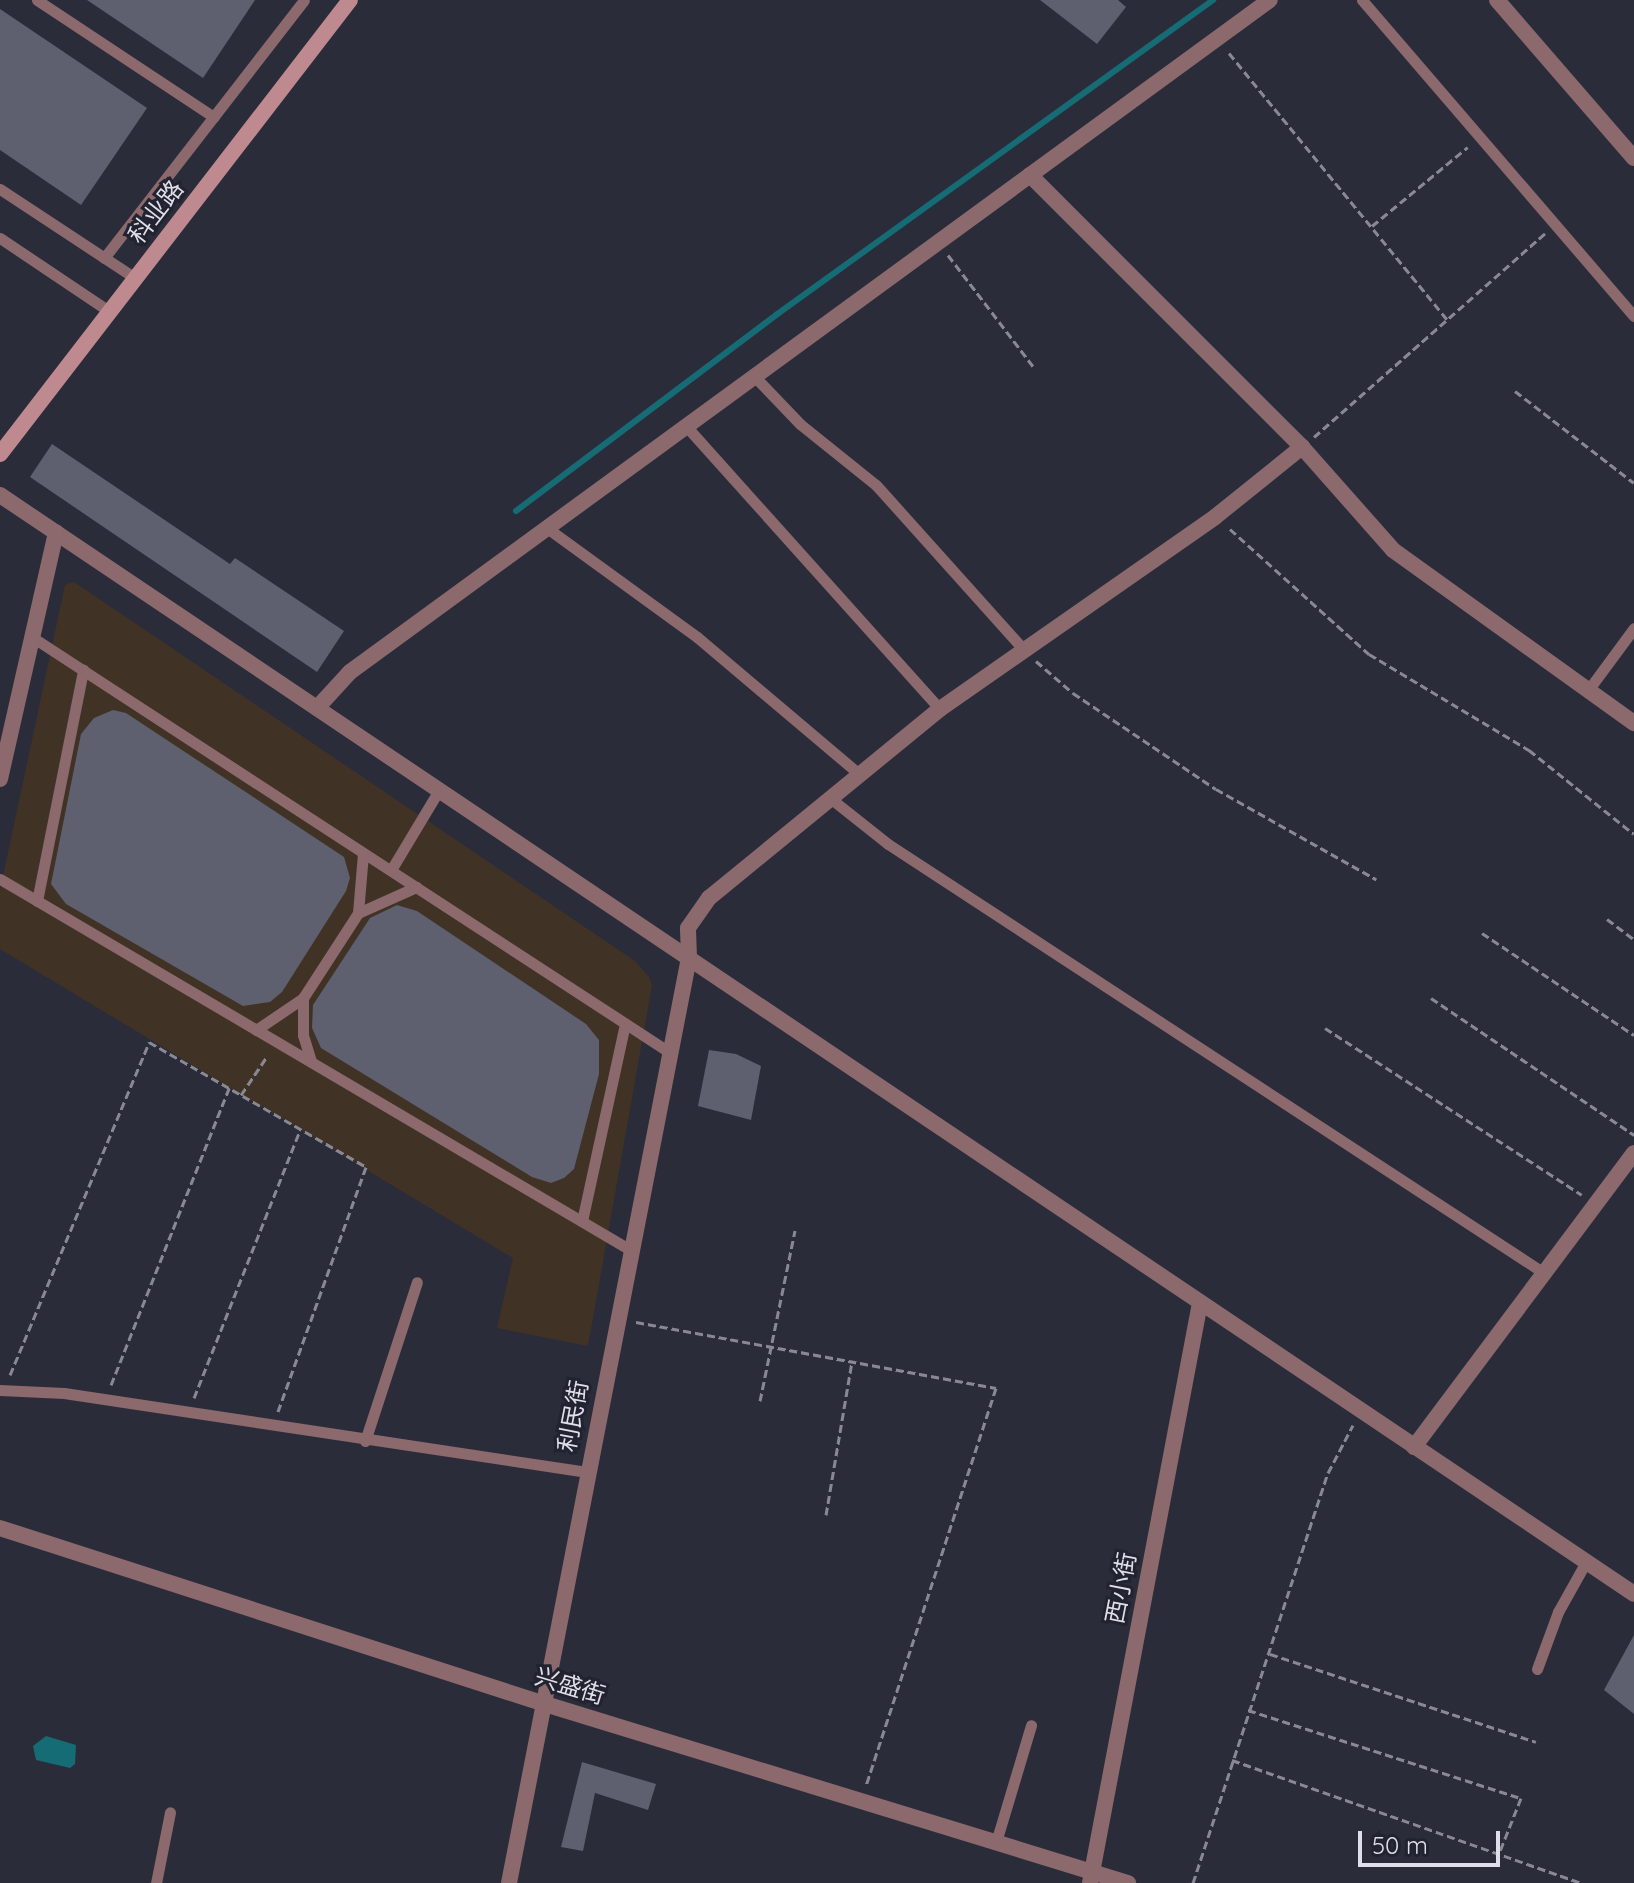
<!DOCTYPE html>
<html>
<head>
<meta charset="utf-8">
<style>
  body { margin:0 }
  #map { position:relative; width:1634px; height:1883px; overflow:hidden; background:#2b2c3a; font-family:Quicksand,"Noto Sans SC",sans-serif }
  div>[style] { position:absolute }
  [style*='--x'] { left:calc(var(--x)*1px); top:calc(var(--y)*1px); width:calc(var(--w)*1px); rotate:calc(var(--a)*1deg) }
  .commercial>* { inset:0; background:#413226 }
  .water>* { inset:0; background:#156c74 }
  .stream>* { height:6px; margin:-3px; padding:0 3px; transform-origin:3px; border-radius:3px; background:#156c74 }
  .building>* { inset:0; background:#5e5f6f }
  .path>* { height:3px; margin-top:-1.5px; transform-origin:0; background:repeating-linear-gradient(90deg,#888994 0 8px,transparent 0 12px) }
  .lane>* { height:11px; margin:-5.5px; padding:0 5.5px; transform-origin:5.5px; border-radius:5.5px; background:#8b696c }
  .street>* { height:16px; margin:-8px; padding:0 8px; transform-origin:8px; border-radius:8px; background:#8b696c }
  .secondary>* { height:16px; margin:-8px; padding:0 8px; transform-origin:8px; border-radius:8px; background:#bf8a8f }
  span { translate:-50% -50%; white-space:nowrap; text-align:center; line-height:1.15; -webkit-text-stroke:6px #212330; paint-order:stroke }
  .street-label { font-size:24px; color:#dedfe8 }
  .scale { position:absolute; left:1358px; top:1831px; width:142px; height:36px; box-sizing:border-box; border:4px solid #dedfe8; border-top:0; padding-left:10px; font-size:24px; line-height:28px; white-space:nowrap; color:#dedfe8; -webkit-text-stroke:6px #212330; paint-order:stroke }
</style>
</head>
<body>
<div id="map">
  <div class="commercial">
    <i style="clip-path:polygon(74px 582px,635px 961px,649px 977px,652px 985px,588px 1346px,497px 1328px,513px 1258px,0 949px,0 890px,65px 585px)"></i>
  </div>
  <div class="water">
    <i style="clip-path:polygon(46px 1736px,76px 1745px,75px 1764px,70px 1768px,36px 1760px,33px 1746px)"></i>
  </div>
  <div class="stream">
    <i style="--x:516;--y:511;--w:326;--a:-37"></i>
    <i style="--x:776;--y:315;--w:539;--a:-35.78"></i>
  </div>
  <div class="building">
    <i style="clip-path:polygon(87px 0,255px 0,203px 78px)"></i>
    <i style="clip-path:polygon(1040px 0,1118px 0,1126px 7px,1097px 44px)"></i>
    <i style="clip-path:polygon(0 9px,147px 108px,81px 205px,0 150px)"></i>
    <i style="clip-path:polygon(52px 444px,230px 564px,235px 558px,344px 631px,317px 672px,30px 477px)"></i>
    <i style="clip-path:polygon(113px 710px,126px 713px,344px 857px,350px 878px,346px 891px,282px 992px,270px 1002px,243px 1006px,66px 904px,51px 884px,81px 734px,94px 718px)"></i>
    <i style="clip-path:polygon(397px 905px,417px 911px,586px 1024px,599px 1040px,599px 1074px,574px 1169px,564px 1178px,551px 1183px,532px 1177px,321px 1048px,312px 1028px,313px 1005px,370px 918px)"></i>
    <i style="clip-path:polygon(709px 1050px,736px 1054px,761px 1066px,751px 1120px,698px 1106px)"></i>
    <i style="clip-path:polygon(1634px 1635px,1634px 1714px,1604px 1690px)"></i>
    <i style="clip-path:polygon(582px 1762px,656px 1784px,648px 1810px,595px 1793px,583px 1851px,561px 1847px)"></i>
  </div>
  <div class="path">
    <i style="--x:1229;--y:53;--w:344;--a:50.7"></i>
    <i style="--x:1372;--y:226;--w:124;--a:-39.5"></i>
    <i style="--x:948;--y:255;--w:140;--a:52.6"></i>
    <i style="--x:1515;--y:391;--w:150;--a:37.7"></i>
    <i style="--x:1314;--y:437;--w:308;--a:-41.4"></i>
    <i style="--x:1230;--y:529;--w:187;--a:42"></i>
    <i style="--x:1369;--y:654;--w:187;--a:31"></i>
    <i style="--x:1529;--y:750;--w:134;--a:38.7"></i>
    <i style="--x:1036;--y:661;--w:49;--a:40.9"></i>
    <i style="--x:1073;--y:693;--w:172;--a:33.9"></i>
    <i style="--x:1216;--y:789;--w:184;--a:29.4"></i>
    <i style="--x:1607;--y:919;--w:34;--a:37"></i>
    <i style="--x:1482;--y:933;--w:183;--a:33.9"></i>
    <i style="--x:1431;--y:998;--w:245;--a:34"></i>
    <i style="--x:1325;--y:1028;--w:306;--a:33"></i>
    <i style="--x:241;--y:1095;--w:48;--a:-56"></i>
    <i style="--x:636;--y:1322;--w:366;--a:10.4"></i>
    <i style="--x:996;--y:1388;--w:419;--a:108.1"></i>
    <i style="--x:10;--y:1375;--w:361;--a:-67.3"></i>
    <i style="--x:149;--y:1042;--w:250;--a:29.9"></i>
    <i style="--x:366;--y:1167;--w:260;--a:109.8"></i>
    <i style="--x:111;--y:1385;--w:320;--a:-68.3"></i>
    <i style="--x:194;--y:1398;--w:288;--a:-68.4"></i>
    <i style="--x:760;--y:1401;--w:174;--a:-78.4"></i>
    <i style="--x:826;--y:1515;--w:156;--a:-80.4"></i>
    <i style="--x:1270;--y:1654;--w:280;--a:18.3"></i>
    <i style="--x:1248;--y:1710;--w:287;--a:17.9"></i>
    <i style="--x:1521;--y:1798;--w:57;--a:111.6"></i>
    <i style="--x:1232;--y:1760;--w:371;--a:19.4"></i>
    <i style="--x:1193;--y:1883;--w:432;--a:-71.8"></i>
    <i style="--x:1328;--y:1473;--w:54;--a:-62.5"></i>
  </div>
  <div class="lane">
    <i style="--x:37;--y:0;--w:212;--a:33.5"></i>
    <i style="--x:1362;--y:0;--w:417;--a:49.3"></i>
    <i style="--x:0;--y:189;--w:162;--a:33.4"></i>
    <i style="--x:0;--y:238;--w:133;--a:33.9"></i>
    <i style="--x:104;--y:258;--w:326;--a:-52.2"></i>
    <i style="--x:754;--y:376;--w:66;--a:46.2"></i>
    <i style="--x:800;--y:424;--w:97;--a:38.8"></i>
    <i style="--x:876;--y:485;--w:222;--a:48.1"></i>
    <i style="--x:686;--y:426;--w:380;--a:48.1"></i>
    <i style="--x:547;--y:528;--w:185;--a:36"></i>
    <i style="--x:697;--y:637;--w:212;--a:40.2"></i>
    <i style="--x:32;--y:637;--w:760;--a:33.08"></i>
    <i style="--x:1589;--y:689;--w:76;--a:-53.6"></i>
    <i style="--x:830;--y:798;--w:74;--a:38.4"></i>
    <i style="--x:888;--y:844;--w:784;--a:33.18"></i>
    <i style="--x:391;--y:870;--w:93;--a:-59"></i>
    <i style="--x:0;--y:879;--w:730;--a:30.47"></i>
    <i style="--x:37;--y:901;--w:236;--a:-78.7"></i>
    <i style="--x:358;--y:913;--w:64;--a:-24.1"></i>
    <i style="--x:303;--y:998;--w:37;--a:90"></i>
    <i style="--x:303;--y:1035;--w:28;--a:73"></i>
    <i style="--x:256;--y:1030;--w:57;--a:-34.2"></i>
    <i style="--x:303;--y:998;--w:101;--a:-57.1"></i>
    <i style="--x:358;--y:913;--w:60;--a:-85.2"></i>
    <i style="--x:582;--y:1221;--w:202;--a:-77.7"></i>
    <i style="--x:0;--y:1390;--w:64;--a:2.7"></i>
    <i style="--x:64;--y:1393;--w:529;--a:8.59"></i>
    <i style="--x:365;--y:1441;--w:167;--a:-71.9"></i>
    <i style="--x:1537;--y:1669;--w:61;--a:-69.8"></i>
    <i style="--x:1558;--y:1612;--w:57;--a:-60.8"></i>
    <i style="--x:996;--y:1842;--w:122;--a:-73.3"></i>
    <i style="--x:156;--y:1883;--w:72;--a:-78.8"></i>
  </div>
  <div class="street">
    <i style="--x:1497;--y:0;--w:209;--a:49.1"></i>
    <i style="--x:1030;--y:175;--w:385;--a:45"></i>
    <i style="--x:1302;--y:447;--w:137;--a:48.5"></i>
    <i style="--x:1393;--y:550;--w:297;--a:35.7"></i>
    <i style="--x:0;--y:495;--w:1969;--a:33.92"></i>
    <i style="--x:317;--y:708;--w:49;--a:-47.5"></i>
    <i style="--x:350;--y:672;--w:1139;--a:-36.15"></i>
    <i style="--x:0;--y:779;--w:253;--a:-77.2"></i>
    <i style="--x:1414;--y:1447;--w:367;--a:-53.2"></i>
    <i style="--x:0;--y:1528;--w:573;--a:17.9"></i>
    <i style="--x:545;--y:1704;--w:610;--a:17.07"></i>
    <i style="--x:509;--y:1883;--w:942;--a:-78.99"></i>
    <i style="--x:689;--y:958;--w:30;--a:-92"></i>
    <i style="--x:688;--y:928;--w:37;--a:-55"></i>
    <i style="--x:709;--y:898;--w:298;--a:-39.3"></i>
    <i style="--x:940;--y:709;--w:335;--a:-34.9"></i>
    <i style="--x:1215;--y:517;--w:112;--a:-38.8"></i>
    <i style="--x:1090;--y:1883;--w:590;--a:-79.26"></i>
  </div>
  <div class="secondary">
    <i style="--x:0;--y:454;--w:573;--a:-52.37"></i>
  </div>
  <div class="street-label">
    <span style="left:156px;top:212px;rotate:-52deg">科业路</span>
    <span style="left:573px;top:1416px;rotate:-79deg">利民街</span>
    <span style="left:1121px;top:1588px;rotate:-79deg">西小街</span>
    <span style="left:570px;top:1686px;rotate:17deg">兴盛街</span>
  </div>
  <div class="scale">50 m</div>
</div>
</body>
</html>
